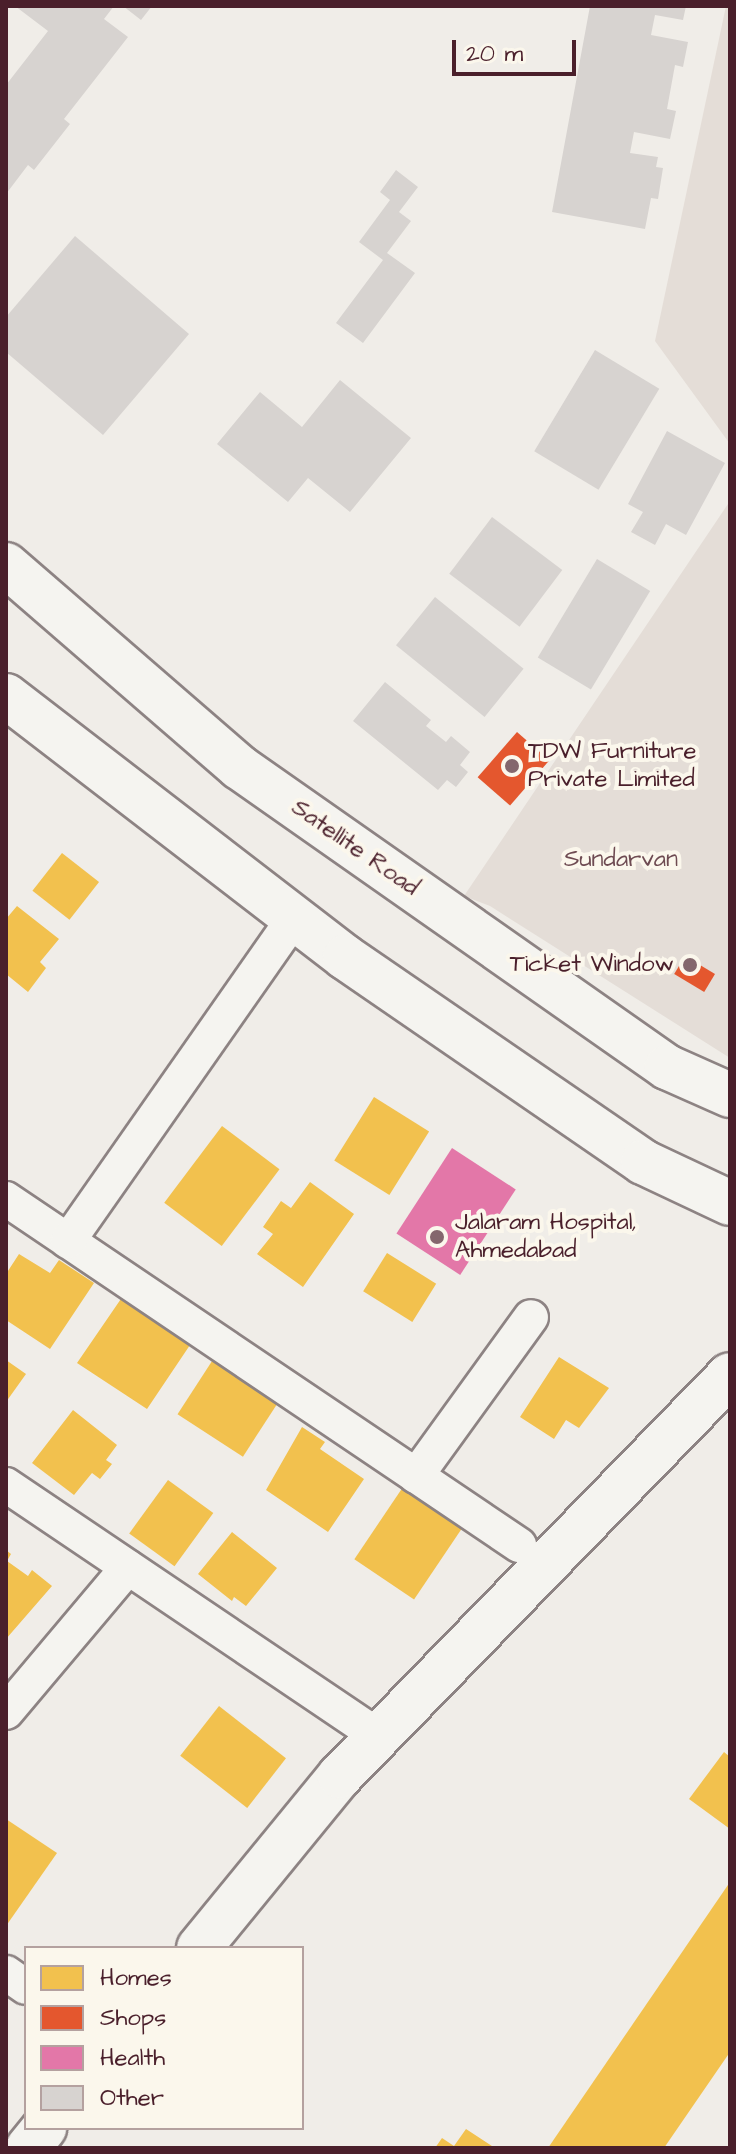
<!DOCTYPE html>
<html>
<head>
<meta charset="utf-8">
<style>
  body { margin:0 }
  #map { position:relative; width:736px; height:2154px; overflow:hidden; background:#f0ede8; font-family:"Architects Daughter",sans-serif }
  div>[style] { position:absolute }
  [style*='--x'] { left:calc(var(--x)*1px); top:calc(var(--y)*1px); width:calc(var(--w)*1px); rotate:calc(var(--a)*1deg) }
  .green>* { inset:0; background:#e4ddd7 }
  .homes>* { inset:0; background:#f2c14e; transform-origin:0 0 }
  .shops>* { inset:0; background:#e4572e; transform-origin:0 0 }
  .health>* { inset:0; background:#e377a8; transform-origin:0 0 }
  .building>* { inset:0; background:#d7d3d0; transform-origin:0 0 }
  .roads { filter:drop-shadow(2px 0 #8d8383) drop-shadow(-2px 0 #8d8383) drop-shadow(0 2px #8d8383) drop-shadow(0 -2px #8d8383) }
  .street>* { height:34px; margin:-17px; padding:0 17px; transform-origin:17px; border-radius:17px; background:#f5f4f0 }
  .secondary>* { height:44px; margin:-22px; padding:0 22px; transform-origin:22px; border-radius:22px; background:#f5f4f0 }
  .dots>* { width:22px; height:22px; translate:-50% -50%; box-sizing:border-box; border:4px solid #fbf7ec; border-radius:50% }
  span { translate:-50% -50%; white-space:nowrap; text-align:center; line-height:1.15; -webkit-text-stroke:8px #fbf7ec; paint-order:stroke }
  .poi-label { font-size:24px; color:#4a1f2b }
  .left { translate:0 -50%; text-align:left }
  .right { translate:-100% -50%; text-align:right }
  .street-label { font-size:24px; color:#4a1f2b }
  .park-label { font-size:24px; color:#6e4b52 }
  .frame { position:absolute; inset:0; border:8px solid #4a1f2b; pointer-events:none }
  .legend { position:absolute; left:24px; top:1946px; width:280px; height:184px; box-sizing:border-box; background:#fbf7ec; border:2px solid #b4a19f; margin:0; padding:10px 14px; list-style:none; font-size:24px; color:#4a1f2b }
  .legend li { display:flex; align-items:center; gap:16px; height:40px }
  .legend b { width:40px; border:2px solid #b4a19f }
  .scale { position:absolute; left:452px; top:40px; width:124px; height:36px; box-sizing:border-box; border:4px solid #4a1f2b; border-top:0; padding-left:10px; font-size:24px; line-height:28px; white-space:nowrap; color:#4a1f2b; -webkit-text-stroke:6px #fbf7ec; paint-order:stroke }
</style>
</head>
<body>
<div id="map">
  <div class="green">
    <i style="clip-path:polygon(726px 6px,730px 6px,730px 444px,655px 341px)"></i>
    <i style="clip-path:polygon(730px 501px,730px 1058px,490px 906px,464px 896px)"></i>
  </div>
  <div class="homes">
    <i style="left:62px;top:853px;width:47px;height:48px;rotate:38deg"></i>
    <i style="clip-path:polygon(17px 906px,59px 939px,40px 962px,46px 968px,28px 992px,6px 974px,6px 919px)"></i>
    <i style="left:374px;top:1097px;width:65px;height:75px;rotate:32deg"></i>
    <i style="left:222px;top:1126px;width:72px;height:96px;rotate:37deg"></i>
    <i style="clip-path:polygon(310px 1182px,354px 1214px,303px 1287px,257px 1254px,273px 1234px,263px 1227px,281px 1201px,291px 1208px)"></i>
    <i style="left:387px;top:1253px;width:58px;height:45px;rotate:32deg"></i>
    <i style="clip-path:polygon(19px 1254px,50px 1273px,59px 1260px,94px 1283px,50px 1349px,6px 1320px,6px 1274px)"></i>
    <i style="clip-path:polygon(125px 1293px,170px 1322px,165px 1329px,190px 1345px,147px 1409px,77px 1363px)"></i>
    <i style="clip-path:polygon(559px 1357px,609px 1388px,579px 1428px,566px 1420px,554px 1439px,520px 1417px)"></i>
    <i style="left:214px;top:1358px;width:78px;height:67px;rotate:33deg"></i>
    <i style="clip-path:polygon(6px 1360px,26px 1374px,6px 1402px)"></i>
    <i style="clip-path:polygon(73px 1410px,117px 1445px,106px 1460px,112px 1464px,100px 1479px,92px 1473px,74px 1495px,32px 1463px)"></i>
    <i style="clip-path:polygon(302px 1427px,325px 1442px,320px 1449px,364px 1479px,328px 1532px,266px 1490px)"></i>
    <i style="left:168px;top:1480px;width:56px;height:66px;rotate:36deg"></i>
    <i style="left:403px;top:1487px;width:72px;height:87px;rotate:34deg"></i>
    <i style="clip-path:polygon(232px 1532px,277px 1568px,246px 1606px,234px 1597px,232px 1601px,198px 1574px)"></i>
    <i style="clip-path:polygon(6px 1550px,11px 1554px,7px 1561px,28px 1576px,32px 1570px,52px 1586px,6px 1639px)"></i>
    <i style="left:219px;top:1706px;width:85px;height:63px;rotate:38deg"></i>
    <i style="clip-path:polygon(724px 1752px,730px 1757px,730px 1829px,689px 1799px)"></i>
    <i style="clip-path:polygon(6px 1819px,57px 1853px,6px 1926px)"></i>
    <i style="clip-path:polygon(730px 1882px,730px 2052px,664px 2148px,548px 2148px)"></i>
    <i style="clip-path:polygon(466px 2129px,495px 2148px,435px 2148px,442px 2138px,454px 2146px)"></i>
  </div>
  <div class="shops">
    <i style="left:517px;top:732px;width:43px;height:60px;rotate:41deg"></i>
    <i style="left:685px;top:956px;width:35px;height:21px;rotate:31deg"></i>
  </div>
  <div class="health">
    <i style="left:452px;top:1148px;width:76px;height:102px;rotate:33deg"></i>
  </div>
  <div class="building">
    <i style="clip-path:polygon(15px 6px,114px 6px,104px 19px,128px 37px,64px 119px,70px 124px,34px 170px,28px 165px,6px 194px,6px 85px,48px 31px)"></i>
    <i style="clip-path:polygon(123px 6px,152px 6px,141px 20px)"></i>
    <i style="clip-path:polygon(590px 6px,686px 6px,683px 20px,655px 15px,651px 35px,688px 42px,683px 67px,675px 65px,667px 109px,676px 111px,670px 139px,634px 132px,630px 153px,658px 157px,656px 167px,663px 168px,658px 199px,651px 198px,645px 229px,552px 212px)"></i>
    <i style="clip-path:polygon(396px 170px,418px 187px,399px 212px,411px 221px,387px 253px,415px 273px,363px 343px,336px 323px,383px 260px,359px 242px,390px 200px,380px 192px)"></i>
    <i style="clip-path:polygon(75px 236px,189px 334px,103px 435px,6px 352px,6px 317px)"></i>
    <i style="left:595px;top:350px;width:75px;height:118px;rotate:31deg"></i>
    <i style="clip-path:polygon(340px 380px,411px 438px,350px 512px,308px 478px,288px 502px,217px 444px,260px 392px,302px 427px)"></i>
    <i style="clip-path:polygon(667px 431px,725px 463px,686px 535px,666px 524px,655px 545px,631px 532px,643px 512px,628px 504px)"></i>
    <i style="left:492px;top:517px;width:88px;height:71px;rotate:37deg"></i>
    <i style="left:597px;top:559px;width:62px;height:115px;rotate:31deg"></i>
    <i style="left:435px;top:597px;width:114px;height:62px;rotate:39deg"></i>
    <i style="clip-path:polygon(385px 682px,431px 720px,426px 726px,446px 742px,451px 736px,470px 752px,460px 765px,468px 772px,456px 787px,447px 780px,438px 790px,353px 721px)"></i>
  </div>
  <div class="roads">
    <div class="street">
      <i style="--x:6;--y:1199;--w:619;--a:34"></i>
      <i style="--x:68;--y:1241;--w:394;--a:-55"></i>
      <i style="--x:416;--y:1476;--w:196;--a:-54.1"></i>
      <i style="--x:6;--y:1485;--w:449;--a:34"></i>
      <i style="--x:6;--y:1712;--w:189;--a:-49.9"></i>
      <i style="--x:6;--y:1973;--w:24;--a:35"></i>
    </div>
    <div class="secondary">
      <i style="--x:6;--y:565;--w:308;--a:40.9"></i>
      <i style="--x:239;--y:767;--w:523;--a:35.03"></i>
      <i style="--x:667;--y:1067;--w:69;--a:24"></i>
      <i style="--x:6;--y:696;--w:428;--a:37.6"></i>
      <i style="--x:345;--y:957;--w:362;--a:34.5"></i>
      <i style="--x:643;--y:1162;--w:96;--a:25.2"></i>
      <i style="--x:199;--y:1948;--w:222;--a:-50.7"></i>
      <i style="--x:340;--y:1776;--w:559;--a:-45.8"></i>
      <i style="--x:28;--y:2148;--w:26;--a:-51"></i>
    </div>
  </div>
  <div class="dots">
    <i style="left:512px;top:766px;background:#84676d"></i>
    <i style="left:690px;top:965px;background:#84676d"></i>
    <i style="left:437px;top:1237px;background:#84676d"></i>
  </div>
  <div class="poi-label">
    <span class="left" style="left:528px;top:766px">TDW Furniture<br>Private Limited</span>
    <span class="right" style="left:674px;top:965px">Ticket Window</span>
    <span class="left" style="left:455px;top:1237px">Jalaram Hospital,<br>Ahmedabad</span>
  </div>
  <div class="street-label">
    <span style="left:355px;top:848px;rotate:35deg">Satellite Road</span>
  </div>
  <div class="park-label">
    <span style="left:621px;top:860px">Sundarvan</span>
  </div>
  <div class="frame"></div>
  <ul class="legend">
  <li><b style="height:22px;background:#f2c14e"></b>Homes</li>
  <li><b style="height:22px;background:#e4572e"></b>Shops</li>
  <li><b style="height:22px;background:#e377a8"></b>Health</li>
  <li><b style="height:22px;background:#d7d3d0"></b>Other</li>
  </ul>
  <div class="scale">20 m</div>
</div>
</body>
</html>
